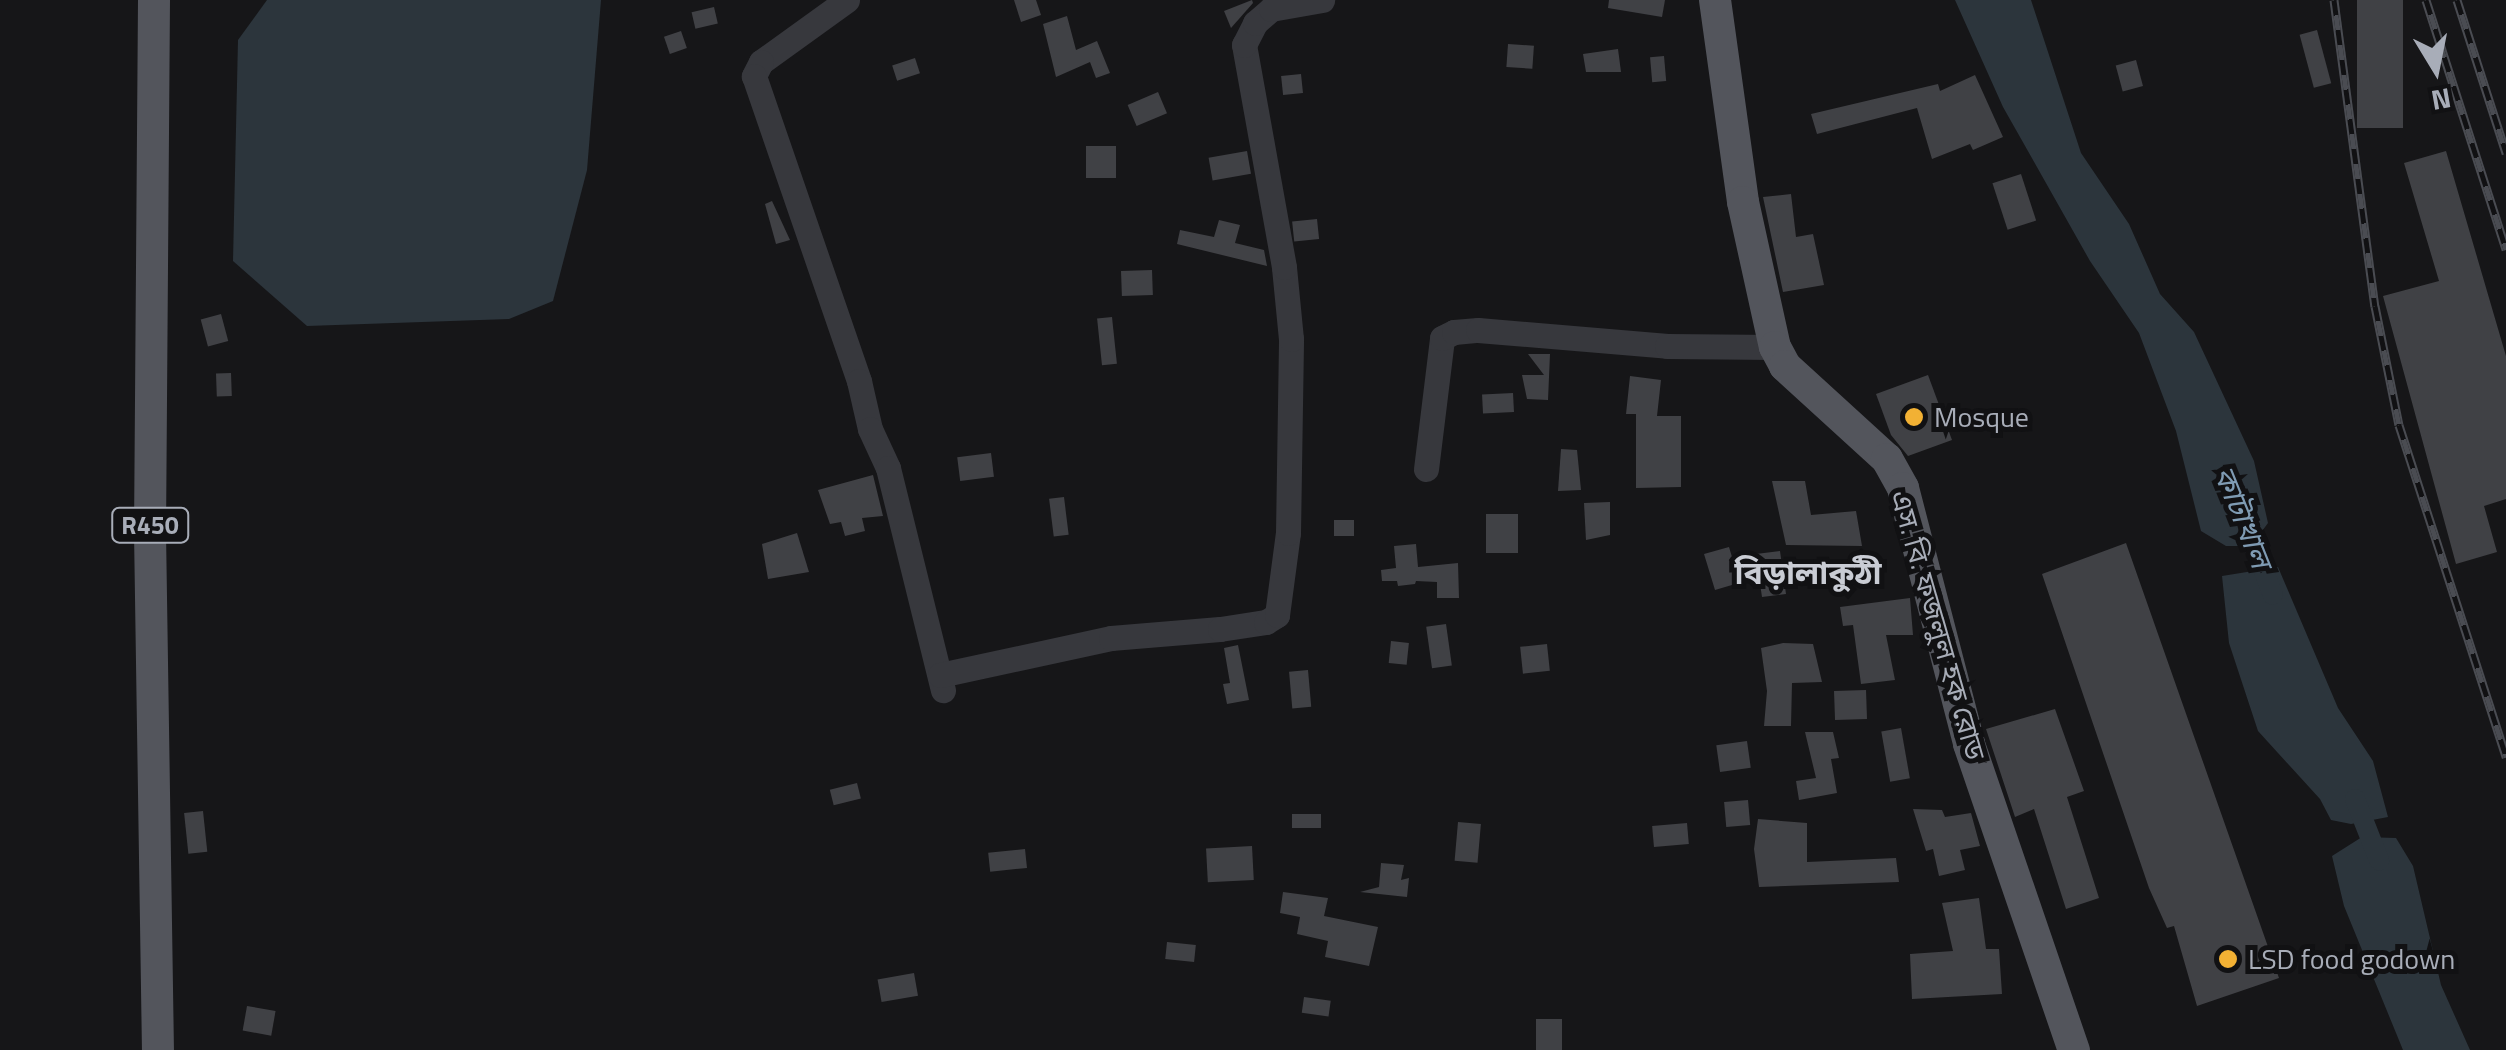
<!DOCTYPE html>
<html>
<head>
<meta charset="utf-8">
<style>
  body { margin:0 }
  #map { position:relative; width:2506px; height:1050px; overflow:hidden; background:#161618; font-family:"Titillium Web","Noto Sans Bengali",sans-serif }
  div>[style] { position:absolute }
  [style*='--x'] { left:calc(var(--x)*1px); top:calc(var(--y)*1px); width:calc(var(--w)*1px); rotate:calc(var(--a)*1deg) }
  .water>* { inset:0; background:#2c353c }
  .canal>* { height:20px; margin:-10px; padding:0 10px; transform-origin:10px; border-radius:10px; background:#2c353c }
  .building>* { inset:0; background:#404145; transform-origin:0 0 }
  .minor>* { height:25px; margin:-12.5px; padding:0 12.5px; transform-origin:12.5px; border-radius:12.5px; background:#37383d }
  .major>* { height:32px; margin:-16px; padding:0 16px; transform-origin:16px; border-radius:16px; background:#53555c }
  .rail>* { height:9px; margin-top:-4.5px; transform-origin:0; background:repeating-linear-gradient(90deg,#111113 0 15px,#4a4c52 0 30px); box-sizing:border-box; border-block:2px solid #4a4c52 }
  .dots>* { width:28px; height:28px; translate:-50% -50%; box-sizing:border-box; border:5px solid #111113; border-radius:50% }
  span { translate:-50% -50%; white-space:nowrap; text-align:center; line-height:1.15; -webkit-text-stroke:10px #111113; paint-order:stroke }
  .shield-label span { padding:2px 8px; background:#111113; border:2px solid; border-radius:8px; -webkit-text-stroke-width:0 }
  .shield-label { font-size:25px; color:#a8adb8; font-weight:700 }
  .poi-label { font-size:28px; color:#a8adb8 }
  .left { translate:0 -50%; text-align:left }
  .street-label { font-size:28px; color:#a8adb8 }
  .water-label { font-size:30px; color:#7f9bb3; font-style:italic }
  .quarter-label { font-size:32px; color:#c9ccd4; font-weight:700 }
  .north { position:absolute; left:2386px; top:20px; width:100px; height:100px; -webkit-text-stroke:8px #111113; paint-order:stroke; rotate:170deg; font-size:28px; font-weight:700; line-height:40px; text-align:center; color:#a8adb8 }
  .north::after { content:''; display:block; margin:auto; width:35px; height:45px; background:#a8adb8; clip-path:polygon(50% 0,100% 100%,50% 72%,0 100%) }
</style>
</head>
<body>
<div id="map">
  <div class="water">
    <i style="clip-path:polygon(267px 0,601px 0,587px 170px,553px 301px,509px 319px,307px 326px,233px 261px,238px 40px)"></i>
    <i style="clip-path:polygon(1955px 0,2031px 0,2081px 153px,2129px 224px,2160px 294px,2194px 332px,2254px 461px,2268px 523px,2251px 546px,2226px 546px,2201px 531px,2176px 431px,2139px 333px,2090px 261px,2003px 107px)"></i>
    <i style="clip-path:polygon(2278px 567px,2338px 708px,2373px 761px,2388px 817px,2351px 824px,2331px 820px,2320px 799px,2258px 731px,2229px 643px,2222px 576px)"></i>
    <i style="clip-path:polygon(2362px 837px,2396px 838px,2413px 866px,2441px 985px,2470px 1050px,2403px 1050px,2344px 906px,2332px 856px)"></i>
  </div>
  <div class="canal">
    <i style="--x:2244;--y:520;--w:80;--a:68.9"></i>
    <i style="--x:2355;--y:799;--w:66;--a:68.5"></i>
  </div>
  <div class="building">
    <i style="clip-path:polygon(1014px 0,1036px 0,1041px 15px,1021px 22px)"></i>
    <i style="clip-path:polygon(1252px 0,1253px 3px,1231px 28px,1224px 11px)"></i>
    <i style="clip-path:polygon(1609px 0,1665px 0,1662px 17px,1608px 8px)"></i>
    <i style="left:2357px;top:0;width:46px;height:128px"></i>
    <i style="left:714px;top:7px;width:17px;height:23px;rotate:77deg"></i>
    <i style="clip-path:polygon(1067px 16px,1076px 50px,1097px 41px,1110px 73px,1096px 78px,1090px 62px,1056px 77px,1043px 24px)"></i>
    <i style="left:2317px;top:30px;width:55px;height:18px;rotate:75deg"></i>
    <i style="left:681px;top:31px;width:18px;height:18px;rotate:71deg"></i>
    <i style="left:1508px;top:44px;width:26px;height:23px;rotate:4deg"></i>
    <i style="clip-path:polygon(1618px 49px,1621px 72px,1586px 72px,1583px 54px)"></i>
    <i style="left:1664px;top:56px;width:25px;height:14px;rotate:85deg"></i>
    <i style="left:915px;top:58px;width:16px;height:24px;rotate:72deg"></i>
    <i style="left:2136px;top:60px;width:27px;height:21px;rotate:75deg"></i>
    <i style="left:1301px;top:74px;width:19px;height:20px;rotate:84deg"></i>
    <i style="clip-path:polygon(1975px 75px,2003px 137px,1973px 150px,1970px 144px,1932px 159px,1917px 108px,1817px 134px,1811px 114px,1938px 84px,1940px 91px)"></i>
    <i style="left:1158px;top:92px;width:23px;height:33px;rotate:67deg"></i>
    <i style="left:1086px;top:146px;width:30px;height:32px"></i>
    <i style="left:1247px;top:151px;width:23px;height:39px;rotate:80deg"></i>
    <i style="clip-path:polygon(2446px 151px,2506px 356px,2506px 499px,2484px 506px,2497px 552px,2456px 564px,2383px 296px,2439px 281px,2404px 163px)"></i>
    <i style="left:2021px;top:174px;width:49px;height:30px;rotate:72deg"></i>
    <i style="clip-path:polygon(1791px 194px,1796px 237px,1813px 234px,1824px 285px,1783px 292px,1763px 197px)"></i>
    <i style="clip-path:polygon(772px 201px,790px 240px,776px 244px,765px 204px)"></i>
    <i style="left:1317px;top:219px;width:20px;height:25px;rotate:84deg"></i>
    <i style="clip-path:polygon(1219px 220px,1240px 225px,1235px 243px,1264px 250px,1267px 266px,1177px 244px,1180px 230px,1214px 237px)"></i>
    <i style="left:1152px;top:270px;width:25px;height:31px;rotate:88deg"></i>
    <i style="left:221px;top:314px;width:28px;height:21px;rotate:75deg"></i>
    <i style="left:1112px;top:317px;width:47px;height:15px;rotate:84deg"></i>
    <i style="clip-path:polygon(1528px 354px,1550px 354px,1548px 400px,1527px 399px,1522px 375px,1544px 375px)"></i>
    <i style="left:231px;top:373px;width:23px;height:15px;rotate:88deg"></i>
    <i style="clip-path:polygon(1928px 375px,1952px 440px,1908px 456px,1891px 435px,1876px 394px)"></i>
    <i style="clip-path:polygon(1630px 376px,1661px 380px,1657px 416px,1681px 416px,1681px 487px,1636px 488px,1636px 414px,1626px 414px)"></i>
    <i style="left:1513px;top:393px;width:19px;height:31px;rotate:87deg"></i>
    <i style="clip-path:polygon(1561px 449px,1577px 450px,1581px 490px,1558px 491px)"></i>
    <i style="left:991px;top:453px;width:24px;height:34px;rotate:83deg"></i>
    <i style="clip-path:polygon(873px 475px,883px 516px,862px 518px,865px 531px,845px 536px,841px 522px,830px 524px,818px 490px)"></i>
    <i style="clip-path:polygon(1772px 481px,1805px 481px,1811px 515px,1856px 511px,1862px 546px,1786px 545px)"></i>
    <i style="left:1064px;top:497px;width:38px;height:15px;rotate:83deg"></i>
    <i style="clip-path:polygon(1610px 502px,1610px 535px,1586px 540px,1584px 503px)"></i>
    <i style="left:1486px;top:514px;width:32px;height:39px"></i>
    <i style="left:1354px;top:520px;width:16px;height:20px;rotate:90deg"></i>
    <i style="clip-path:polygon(797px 533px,809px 572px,768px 579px,762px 544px)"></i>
    <i style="clip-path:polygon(2126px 543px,2279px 978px,2197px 1006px,2174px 926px,2167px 928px,2149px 888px,2042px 574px)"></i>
    <i style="clip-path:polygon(1416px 544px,1418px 567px,1458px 563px,1459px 598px,1437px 598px,1437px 582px,1416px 581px,1415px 584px,1398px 586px,1397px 581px,1382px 581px,1381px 570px,1396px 568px,1394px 546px)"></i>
    <i style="clip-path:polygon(1729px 547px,1732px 557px,1780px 551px,1786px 594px,1762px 597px,1759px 577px,1715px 590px,1704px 554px)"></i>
    <i style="clip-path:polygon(1910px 598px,1913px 635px,1886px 635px,1895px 680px,1861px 684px,1853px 625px,1843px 626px,1840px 607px)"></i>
    <i style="left:1446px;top:624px;width:42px;height:20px;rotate:82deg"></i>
    <i style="left:1391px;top:641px;width:18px;height:22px;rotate:6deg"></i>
    <i style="clip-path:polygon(1783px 643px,1813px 644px,1822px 682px,1792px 683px,1791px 726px,1764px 726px,1767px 691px,1761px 648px)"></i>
    <i style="left:1547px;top:644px;width:27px;height:27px;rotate:84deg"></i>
    <i style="clip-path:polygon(1238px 645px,1249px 700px,1227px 704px,1223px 684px,1230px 683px,1224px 648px)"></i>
    <i style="left:1308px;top:670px;width:37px;height:19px;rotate:85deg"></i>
    <i style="left:1866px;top:690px;width:29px;height:32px;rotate:88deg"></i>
    <i style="clip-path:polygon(2055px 709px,2084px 791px,2067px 797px,2099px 898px,2066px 909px,2034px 809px,2015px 817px,1986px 729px)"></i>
    <i style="left:1901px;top:728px;width:51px;height:20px;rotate:80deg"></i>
    <i style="clip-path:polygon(1805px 732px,1833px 732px,1839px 758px,1831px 759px,1837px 793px,1799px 800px,1796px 781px,1816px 778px)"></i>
    <i style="left:1747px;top:741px;width:27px;height:31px;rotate:82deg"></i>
    <i style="left:857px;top:783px;width:16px;height:28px;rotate:76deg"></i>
    <i style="left:1748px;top:800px;width:25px;height:24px;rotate:85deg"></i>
    <i style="clip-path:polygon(1913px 809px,1942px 810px,1945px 817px,1971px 813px,1980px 846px,1960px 850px,1965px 870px,1939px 876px,1933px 849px,1926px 851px)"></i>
    <i style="left:203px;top:811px;width:41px;height:19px;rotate:84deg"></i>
    <i style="left:1292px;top:814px;width:29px;height:14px"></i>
    <i style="clip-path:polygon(1758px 819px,1807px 823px,1807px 862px,1896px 858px,1899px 882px,1759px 887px,1754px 849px)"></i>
    <i style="left:1458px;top:822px;width:23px;height:39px;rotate:5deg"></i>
    <i style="left:1687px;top:823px;width:21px;height:35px;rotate:85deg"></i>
    <i style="left:1252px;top:846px;width:34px;height:46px;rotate:87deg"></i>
    <i style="left:1025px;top:849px;width:19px;height:37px;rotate:84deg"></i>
    <i style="clip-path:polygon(1381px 863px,1404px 865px,1401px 880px,1409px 878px,1407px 897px,1360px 892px,1379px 887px)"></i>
    <i style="clip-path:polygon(1283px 892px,1328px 898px,1324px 916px,1378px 927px,1369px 966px,1325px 957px,1328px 941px,1297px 934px,1300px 917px,1280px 913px)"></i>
    <i style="clip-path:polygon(1979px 898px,1986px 949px,1999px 949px,2002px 994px,1912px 999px,1910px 954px,1953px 951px,1942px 903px)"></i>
    <i style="left:1167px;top:942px;width:29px;height:17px;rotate:6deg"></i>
    <i style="left:914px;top:973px;width:23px;height:37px;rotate:80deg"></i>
    <i style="left:1304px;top:997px;width:27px;height:16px;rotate:8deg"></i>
    <i style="left:247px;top:1006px;width:29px;height:25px;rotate:10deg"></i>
    <i style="left:1536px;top:1019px;width:26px;height:31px"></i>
  </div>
  <div class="minor">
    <i style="--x:847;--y:0;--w:106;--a:144.2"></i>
    <i style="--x:761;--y:62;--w:16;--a:117"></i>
    <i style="--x:754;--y:76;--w:323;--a:71"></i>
    <i style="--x:859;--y:381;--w:49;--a:77.1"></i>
    <i style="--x:870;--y:429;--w:43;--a:65.2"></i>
    <i style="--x:888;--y:468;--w:229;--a:76.1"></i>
    <i style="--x:1426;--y:469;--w:132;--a:-83"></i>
    <i style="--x:1442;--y:338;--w:13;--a:-27"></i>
    <i style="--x:1454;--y:332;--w:24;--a:-5"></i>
    <i style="--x:1478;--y:330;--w:190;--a:4.8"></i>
    <i style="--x:1667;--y:346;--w:108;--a:0.5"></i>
    <i style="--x:940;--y:675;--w:175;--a:-12.2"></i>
    <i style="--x:1111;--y:638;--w:109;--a:-4.7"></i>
    <i style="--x:1220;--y:629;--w:47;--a:-8.7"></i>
    <i style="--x:1266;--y:622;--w:13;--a:-32"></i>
    <i style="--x:1277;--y:615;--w:83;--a:-82.4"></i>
    <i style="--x:1288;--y:533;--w:194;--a:-89.1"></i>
    <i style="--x:1291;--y:339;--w:72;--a:-95.6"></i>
    <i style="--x:1284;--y:267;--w:226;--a:-100.2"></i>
    <i style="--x:1244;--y:45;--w:25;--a:-63"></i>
    <i style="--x:1255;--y:23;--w:21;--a:-41"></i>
    <i style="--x:1271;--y:9;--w:52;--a:-10"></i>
  </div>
  <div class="major">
    <i style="--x:154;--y:0;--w:532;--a:90.43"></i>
    <i style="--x:150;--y:532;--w:518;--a:89.12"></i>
    <i style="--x:1715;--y:0;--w:204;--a:82.1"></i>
    <i style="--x:1743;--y:202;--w:148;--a:77.6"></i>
    <i style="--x:1775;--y:347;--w:21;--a:62"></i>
    <i style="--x:1785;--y:366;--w:138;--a:42.4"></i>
    <i style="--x:1887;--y:459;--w:33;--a:61"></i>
    <i style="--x:1903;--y:488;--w:264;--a:75.5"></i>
    <i style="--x:1969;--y:744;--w:324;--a:71.1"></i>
  </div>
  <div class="rail">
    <i style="--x:2334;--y:0;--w:309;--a:82.4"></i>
    <i style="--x:2375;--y:306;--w:121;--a:78.6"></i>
    <i style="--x:2399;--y:425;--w:349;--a:72.1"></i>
    <i style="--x:2426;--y:0;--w:262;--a:72.2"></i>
    <i style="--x:2457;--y:0;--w:161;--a:72.2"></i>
  </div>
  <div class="dots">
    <i style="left:1914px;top:417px;background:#f2b134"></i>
    <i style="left:2228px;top:959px;background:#f2b134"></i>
  </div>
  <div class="shield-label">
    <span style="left:150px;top:525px">R450</span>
  </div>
  <div class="poi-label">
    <span class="left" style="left:1934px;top:417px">Mosque</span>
    <span class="left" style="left:2248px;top:959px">LSD food godown</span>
  </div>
  <div class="street-label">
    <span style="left:1938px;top:625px;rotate:74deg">এস. বি. ফজলুল হক রোড</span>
  </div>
  <div class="water-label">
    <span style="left:2243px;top:517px;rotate:68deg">কাটাখাল</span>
  </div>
  <div class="quarter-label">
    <span style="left:1808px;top:572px">বিড়ালাকুঠী</span>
  </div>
  <div class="north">N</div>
</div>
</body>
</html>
